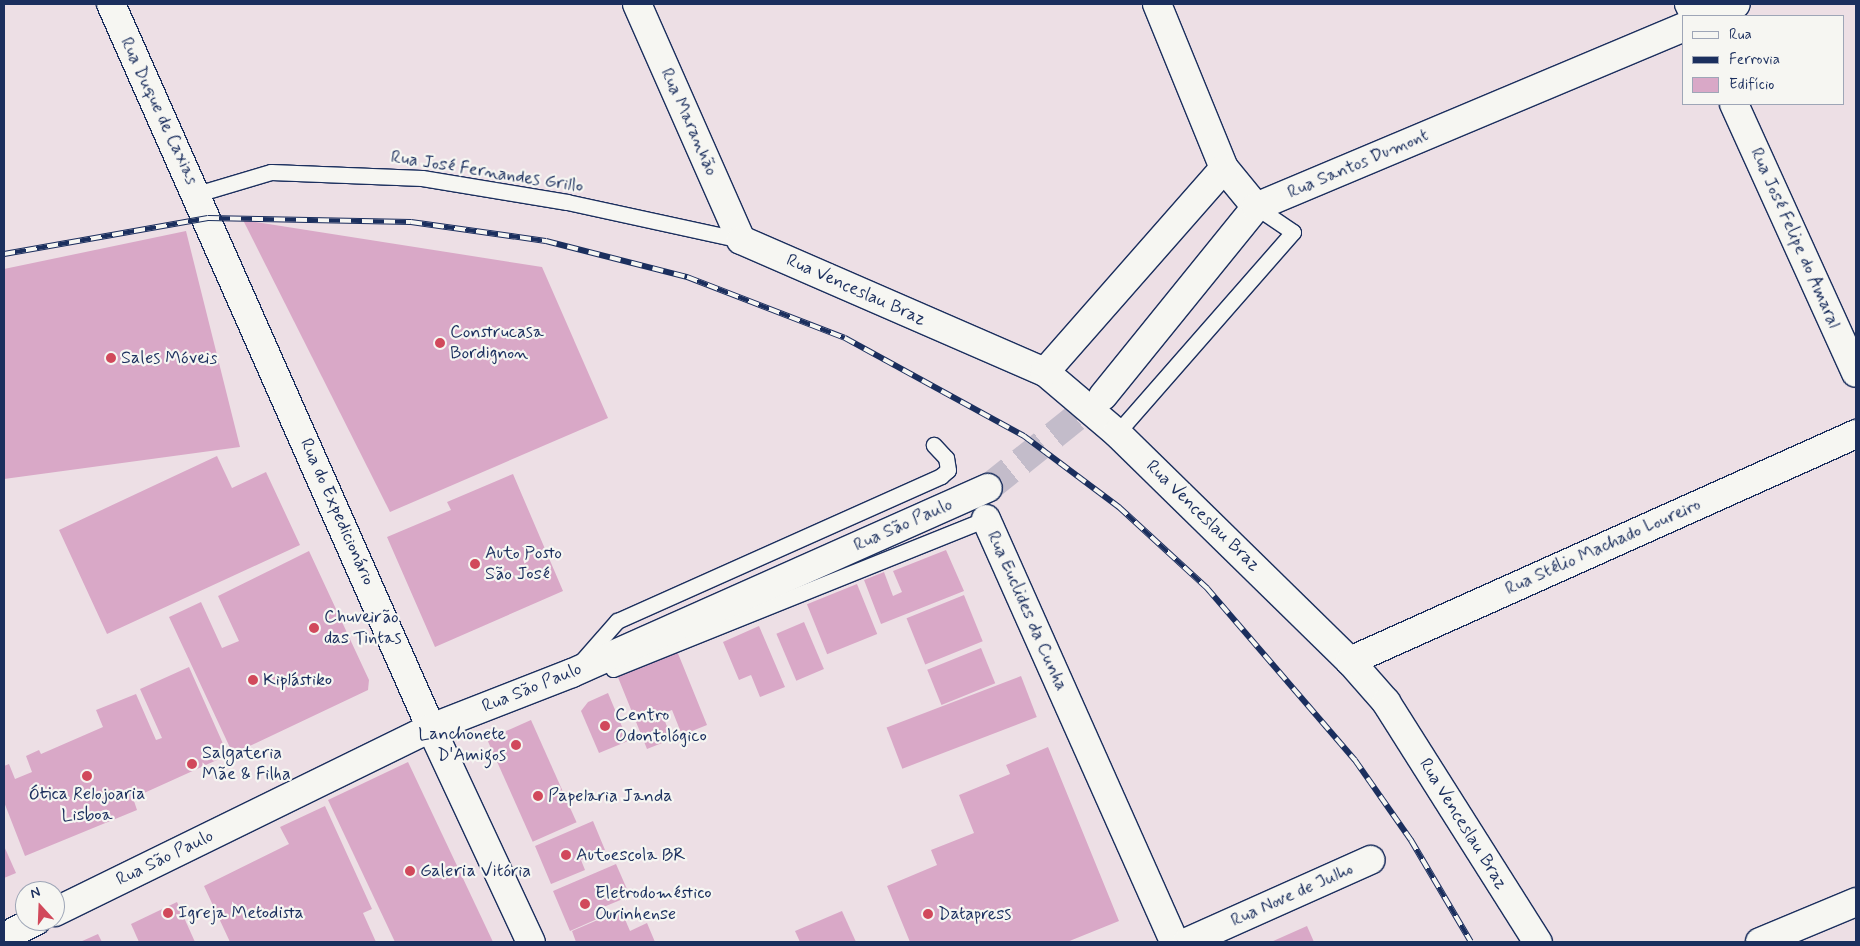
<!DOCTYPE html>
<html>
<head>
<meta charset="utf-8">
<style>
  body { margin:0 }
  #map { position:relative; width:1860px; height:946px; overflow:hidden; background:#eddfe5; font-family:Mynerve,sans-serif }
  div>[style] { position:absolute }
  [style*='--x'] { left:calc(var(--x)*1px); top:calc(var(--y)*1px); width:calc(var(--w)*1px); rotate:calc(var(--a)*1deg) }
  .building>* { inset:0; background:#d9a8c7; transform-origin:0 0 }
  .secondary-tunnel>* { height:28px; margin-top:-14px; transform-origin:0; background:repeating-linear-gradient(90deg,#c3bcca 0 28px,transparent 0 42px) }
  .roads { filter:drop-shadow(1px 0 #1b2f5e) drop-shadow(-1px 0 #1b2f5e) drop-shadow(0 1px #1b2f5e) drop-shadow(0 -1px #1b2f5e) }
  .lane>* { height:15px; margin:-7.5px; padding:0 7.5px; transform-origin:7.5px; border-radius:7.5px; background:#f6f6f2 }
  .street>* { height:28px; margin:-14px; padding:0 14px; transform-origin:14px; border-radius:14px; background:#f6f6f2 }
  .secondary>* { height:28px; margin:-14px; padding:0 14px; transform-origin:14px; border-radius:14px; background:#f6f6f2 }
  .rail>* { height:5.5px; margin-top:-2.75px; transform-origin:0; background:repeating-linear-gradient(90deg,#f6f6f2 0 11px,#1b2f5e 0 22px); box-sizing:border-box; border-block:1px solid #1b2f5e }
  .dots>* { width:14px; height:14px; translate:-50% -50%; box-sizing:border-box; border:2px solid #f6f6f2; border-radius:50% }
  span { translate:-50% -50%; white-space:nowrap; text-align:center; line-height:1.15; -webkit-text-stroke:4.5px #f6f6f2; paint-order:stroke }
  .street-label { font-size:18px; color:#1b2f5e }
  .poi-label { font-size:18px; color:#1b2f5e }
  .left { translate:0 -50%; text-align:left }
  .right { translate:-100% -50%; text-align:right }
  .frame { position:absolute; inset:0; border:5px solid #1b2f5e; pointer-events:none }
  .legend { position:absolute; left:1682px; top:15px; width:162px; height:90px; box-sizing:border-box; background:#f6f6f2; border:1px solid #9ea6b7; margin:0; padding:6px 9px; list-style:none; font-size:15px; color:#1b2f5e }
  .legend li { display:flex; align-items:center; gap:10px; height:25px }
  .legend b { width:25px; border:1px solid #9ea6b7 }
  .north { position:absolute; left:15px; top:881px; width:50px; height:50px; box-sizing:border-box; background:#f6f6f2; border:1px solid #9ea6b7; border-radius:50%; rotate:340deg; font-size:14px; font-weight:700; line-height:20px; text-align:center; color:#1b2f5e }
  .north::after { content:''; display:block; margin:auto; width:18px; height:22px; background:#d1495b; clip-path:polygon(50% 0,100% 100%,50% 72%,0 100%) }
</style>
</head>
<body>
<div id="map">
  <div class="building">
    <i style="clip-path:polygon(243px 220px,542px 267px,608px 418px,390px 512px)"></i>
    <i style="clip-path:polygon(186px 231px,240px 447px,4px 479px,4px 269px)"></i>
    <i style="clip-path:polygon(217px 456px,232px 488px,266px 472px,300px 545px,107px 634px,59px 530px)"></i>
    <i style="clip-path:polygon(513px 474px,563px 591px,435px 647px,387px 537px,451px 510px,447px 502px)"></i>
    <i style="clip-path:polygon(946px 550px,964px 591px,881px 624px,864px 580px,884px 572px,893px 596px,902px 592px,893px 571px)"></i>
    <i style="clip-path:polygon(309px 551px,369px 680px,368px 690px,233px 754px,169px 617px,201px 602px,222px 648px,239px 641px,218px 596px)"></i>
    <i style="left:857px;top:584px;width:54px;height:54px;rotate:68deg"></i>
    <i style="left:964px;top:595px;width:50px;height:62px;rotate:68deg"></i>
    <i style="left:804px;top:622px;width:51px;height:30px;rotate:67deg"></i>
    <i style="clip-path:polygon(759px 626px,785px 687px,760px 697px,751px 675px,739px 680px,723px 642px)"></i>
    <i style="clip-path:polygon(675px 646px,707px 725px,682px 735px,672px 710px,662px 714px,672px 739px,647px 749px,615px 670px)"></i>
    <i style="left:981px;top:648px;width:38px;height:58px;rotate:68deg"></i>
    <i style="clip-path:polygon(189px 667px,228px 755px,133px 798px,137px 810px,25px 856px,4px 802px,4px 766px,9px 764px,15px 779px,32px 772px,26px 756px,39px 750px,41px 754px,103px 727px,96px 710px,136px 694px,156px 740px,162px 738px,140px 689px)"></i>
    <i style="left:1021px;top:676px;width:44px;height:144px;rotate:69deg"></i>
    <i style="clip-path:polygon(608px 693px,628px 741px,599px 753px,581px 711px,588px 702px)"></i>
    <i style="left:531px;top:720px;width:112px;height:48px;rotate:66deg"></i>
    <i style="clip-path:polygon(1048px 747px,1119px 921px,1067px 942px,910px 942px,887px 886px,937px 865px,931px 850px,974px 833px,959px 795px,1010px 774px,1006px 765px)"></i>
    <i style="clip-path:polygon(408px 762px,493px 942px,395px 942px,328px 800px)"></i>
    <i style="clip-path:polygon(325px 806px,372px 909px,363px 913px,376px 942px,230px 942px,204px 886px,289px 844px,280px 827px)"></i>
    <i style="clip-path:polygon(593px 821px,605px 850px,581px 860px,585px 870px,551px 884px,535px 846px)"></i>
    <i style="clip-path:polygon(4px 846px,16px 873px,4px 878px)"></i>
    <i style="clip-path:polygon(616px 864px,630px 896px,594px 911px,597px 919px,570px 931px,553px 891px)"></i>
    <i style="clip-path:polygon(177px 902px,195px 942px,139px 942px,131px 924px)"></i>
    <i style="clip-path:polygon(621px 910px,630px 931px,647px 923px,655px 942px,576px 942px,572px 931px)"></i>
    <i style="clip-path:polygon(842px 911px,856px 942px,800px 942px,795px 931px)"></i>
    <i style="clip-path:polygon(1307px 926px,1314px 942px,1271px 942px)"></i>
    <i style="clip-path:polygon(98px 934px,102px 942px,80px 942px)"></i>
  </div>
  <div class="secondary-tunnel">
    <i style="--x:988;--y:488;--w:147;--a:-38.7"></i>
  </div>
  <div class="roads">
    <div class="lane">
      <i style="--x:197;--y:194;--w:77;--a:-16.6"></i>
      <i style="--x:271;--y:172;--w:151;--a:2.3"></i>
      <i style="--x:422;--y:178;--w:147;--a:9.4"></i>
      <i style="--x:567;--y:202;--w:178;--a:12.3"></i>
      <i style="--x:1117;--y:433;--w:267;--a:-48.8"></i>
      <i style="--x:1293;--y:232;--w:45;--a:-146"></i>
      <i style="--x:581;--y:662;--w:55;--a:-48.7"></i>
      <i style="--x:617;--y:621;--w:355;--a:-24.1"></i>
      <i style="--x:941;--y:476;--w:9;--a:-41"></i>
      <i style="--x:948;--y:470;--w:12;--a:-99"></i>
      <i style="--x:946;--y:458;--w:18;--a:-133"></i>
      <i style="--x:613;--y:669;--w:402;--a:-21.9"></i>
    </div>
    <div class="street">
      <i style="--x:637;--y:4;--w:258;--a:66.2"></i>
      <i style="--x:741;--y:240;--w:331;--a:23.5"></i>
      <i style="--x:1045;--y:372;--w:94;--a:40.3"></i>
      <i style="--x:1117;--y:433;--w:326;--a:44.4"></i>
      <i style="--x:1350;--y:661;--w:55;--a:48.7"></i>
      <i style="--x:1386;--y:702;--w:284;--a:57.7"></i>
      <i style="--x:1157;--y:4;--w:177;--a:67.8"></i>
      <i style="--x:1224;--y:168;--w:50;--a:50.6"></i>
      <i style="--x:1689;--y:4;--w:13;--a:63"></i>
      <i style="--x:1734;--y:104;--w:295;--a:65.6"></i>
      <i style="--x:1045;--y:372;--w:271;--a:-48.7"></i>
      <i style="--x:986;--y:519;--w:463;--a:66"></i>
      <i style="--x:1350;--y:661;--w:555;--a:-24.16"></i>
      <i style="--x:55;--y:912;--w:419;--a:-26.1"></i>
      <i style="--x:4;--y:937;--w:36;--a:-27"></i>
      <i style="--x:1187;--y:942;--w:201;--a:-24.1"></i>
      <i style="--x:1760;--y:942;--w:104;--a:-22.6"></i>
    </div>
    <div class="secondary">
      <i style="--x:111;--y:4;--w:792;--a:66.16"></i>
      <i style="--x:431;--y:728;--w:236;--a:65"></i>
      <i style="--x:1708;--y:16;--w:30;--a:-23"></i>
      <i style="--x:1103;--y:396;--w:243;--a:-51"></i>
      <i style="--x:1256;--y:207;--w:464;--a:-22.8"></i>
      <i style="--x:431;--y:728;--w:151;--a:-21.3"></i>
      <i style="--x:572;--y:673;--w:455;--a:-24"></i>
    </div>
  </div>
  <div class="rail">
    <i style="--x:4;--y:254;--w:207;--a:-10"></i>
    <i style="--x:208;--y:218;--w:203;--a:1.1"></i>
    <i style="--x:411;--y:222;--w:136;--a:8"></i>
    <i style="--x:546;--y:241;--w:146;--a:14.3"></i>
    <i style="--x:687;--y:277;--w:169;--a:21.1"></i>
    <i style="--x:845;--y:338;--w:204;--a:28.7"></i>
    <i style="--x:1024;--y:436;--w:119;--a:36.8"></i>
    <i style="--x:1119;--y:507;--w:120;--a:42.6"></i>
    <i style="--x:1207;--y:588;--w:227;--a:49.3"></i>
    <i style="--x:1355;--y:760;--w:98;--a:55"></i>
    <i style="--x:1411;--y:840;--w:118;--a:59.5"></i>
  </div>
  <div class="dots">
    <i style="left:440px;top:343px;background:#d1495b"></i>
    <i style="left:111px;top:358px;background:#d1495b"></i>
    <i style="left:475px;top:564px;background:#d1495b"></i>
    <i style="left:314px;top:628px;background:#d1495b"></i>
    <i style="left:253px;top:680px;background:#d1495b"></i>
    <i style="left:605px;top:726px;background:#d1495b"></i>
    <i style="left:516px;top:745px;background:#d1495b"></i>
    <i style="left:192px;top:764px;background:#d1495b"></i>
    <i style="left:87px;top:776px;background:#d1495b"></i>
    <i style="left:538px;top:796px;background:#d1495b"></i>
    <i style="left:566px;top:855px;background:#d1495b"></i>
    <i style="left:410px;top:871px;background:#d1495b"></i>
    <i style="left:585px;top:904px;background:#d1495b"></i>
    <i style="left:168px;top:913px;background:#d1495b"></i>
    <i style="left:928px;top:914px;background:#d1495b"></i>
  </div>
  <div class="street-label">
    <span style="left:159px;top:111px;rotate:65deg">Rua Duque de Caxias</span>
    <span style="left:689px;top:122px;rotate:66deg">Rua Maranhão</span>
    <span style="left:1358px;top:164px;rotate:-23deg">Rua Santos Dumont</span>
    <span style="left:487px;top:172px;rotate:9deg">Rua José Fernandes Grillo</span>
    <span style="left:1795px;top:238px;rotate:66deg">Rua José Felipe do Amaral</span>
    <span style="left:856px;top:290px;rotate:24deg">Rua Venceslau Braz</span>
    <span style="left:337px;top:512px;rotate:66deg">Rua do Expedicionário</span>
    <span style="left:1203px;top:516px;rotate:44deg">Rua Venceslau Braz</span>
    <span style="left:903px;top:525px;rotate:-24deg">Rua São Paulo</span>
    <span style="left:1603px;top:547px;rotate:-24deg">Rua Stélio Machado Loureiro</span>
    <span style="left:1027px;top:611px;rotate:66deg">Rua Euclides da Cunha</span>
    <span style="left:532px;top:688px;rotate:-22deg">Rua São Paulo</span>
    <span style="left:1463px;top:824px;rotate:58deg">Rua Venceslau Braz</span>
    <span style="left:165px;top:858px;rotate:-26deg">Rua São Paulo</span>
    <span style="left:1292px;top:895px;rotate:-24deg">Rua Nove de Julho</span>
  </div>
  <div class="poi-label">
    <span class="left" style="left:450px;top:343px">Construcasa<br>Bordignon</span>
    <span class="left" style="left:121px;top:358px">Sales Móveis</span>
    <span class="left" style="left:485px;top:564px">Auto Posto<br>São José</span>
    <span class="left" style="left:324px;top:628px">Chuveirão<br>das Tintas</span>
    <span class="left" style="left:263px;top:680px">Kiplástiko</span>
    <span class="left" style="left:615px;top:726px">Centro<br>Odontológico</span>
    <span class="right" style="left:506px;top:745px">Lanchonete<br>D'Amigos</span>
    <span class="left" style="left:202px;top:764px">Salgateria<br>Mãe &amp; Filha</span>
    <span style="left:87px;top:805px">Ótica Relojoaria<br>Lisboa</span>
    <span class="left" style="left:548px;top:796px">Papelaria Janda</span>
    <span class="left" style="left:576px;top:855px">Autoescola BR</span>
    <span class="left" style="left:420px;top:871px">Galeria Vitória</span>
    <span class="left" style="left:595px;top:904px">Eletrodoméstico<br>Ourinhense</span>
    <span class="left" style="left:178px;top:913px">Igreja Metodista</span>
    <span class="left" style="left:938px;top:914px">Datapress</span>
  </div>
  <div class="frame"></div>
  <ul class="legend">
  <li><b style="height:6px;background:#f6f6f2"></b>Rua</li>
  <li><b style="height:6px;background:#1b2f5e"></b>Ferrovia</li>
  <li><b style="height:14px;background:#d9a8c7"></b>Edifício</li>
  </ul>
  <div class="north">N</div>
</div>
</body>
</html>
